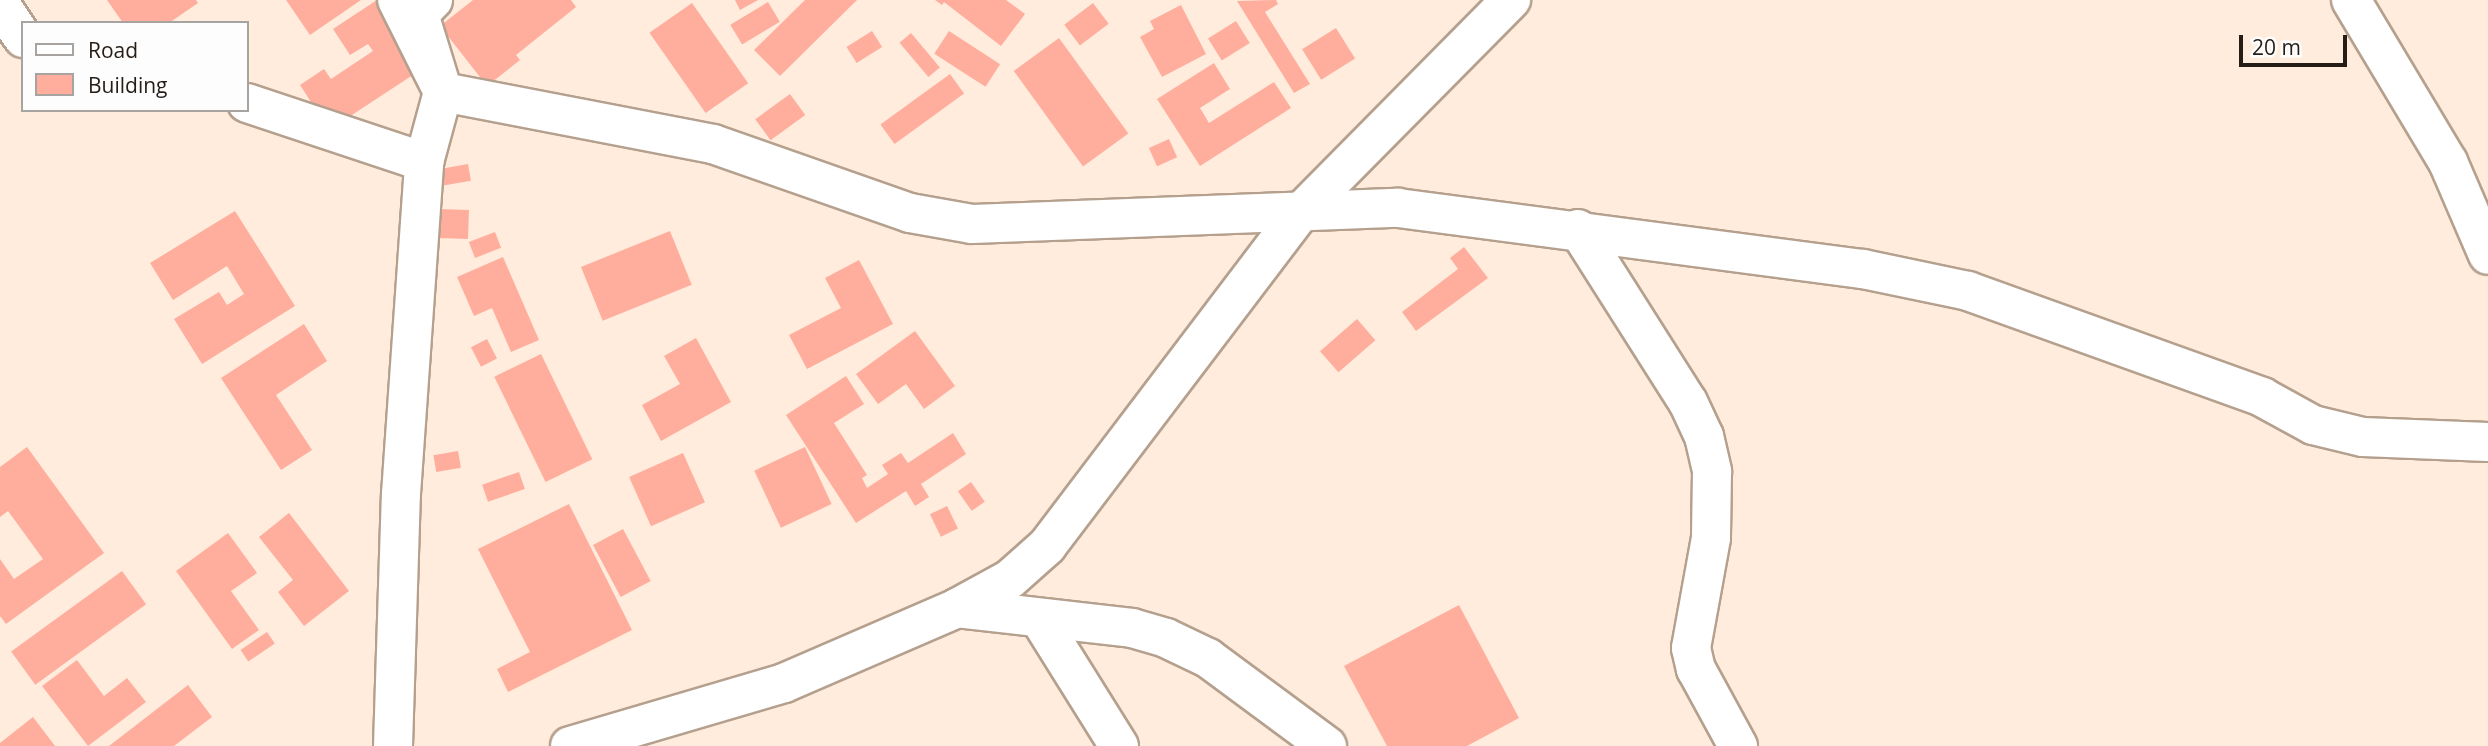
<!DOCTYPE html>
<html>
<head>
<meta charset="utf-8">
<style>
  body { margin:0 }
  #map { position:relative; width:2488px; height:746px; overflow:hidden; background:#ffecdd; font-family:"Open Sans",sans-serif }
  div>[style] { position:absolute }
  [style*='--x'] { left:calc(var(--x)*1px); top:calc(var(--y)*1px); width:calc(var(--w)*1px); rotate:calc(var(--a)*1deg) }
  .building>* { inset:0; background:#ffae9d; transform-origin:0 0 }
  .roads { filter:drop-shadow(2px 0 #b5a08e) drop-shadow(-2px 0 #b5a08e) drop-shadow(0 2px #b5a08e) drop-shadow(0 -2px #b5a08e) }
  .street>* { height:38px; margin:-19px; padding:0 19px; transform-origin:19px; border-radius:19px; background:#fff }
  span { translate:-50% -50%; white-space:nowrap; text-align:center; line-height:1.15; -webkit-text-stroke:6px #fdfdfd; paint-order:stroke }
  .legend { position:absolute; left:21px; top:21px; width:228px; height:91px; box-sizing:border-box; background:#fdfdfd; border:2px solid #a7a3a1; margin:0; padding:9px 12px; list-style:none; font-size:21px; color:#251d16 }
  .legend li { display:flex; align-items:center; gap:14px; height:35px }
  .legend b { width:35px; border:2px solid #a7a3a1 }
  .scale { position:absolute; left:2239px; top:35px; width:108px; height:32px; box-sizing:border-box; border:4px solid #251d16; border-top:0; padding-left:9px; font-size:21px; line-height:24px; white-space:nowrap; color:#251d16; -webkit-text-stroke:5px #fdfdfd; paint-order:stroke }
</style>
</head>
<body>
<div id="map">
  <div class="building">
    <i style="clip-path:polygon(107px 0,196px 0,198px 3px,169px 23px,123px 23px)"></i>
    <i style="clip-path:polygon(286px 0,361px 0,310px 35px)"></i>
    <i style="clip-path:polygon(377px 0,422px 69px,329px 130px,300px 85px,324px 69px,331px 79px,373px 51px,368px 44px,350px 55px,333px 29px)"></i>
    <i style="clip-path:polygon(473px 0,571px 0,576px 7px,516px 55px,520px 60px,487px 86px,440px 26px)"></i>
    <i style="clip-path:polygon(735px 0,758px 0,740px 10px)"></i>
    <i style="clip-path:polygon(805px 0,857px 0,780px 76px,754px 50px)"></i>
    <i style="clip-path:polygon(935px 0,1006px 0,1025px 14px,1001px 46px,944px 2px,942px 5px)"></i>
    <i style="clip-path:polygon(1276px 0,1278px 4px,1265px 12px,1310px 84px,1294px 93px,1237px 1px)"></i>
    <i style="left:768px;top:2px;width:23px;height:44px;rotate:59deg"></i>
    <i style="left:692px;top:3px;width:98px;height:52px;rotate:55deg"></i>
    <i style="left:1093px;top:3px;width:26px;height:36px;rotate:53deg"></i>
    <i style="clip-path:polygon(1181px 5px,1206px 54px,1162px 77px,1140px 37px,1154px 29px,1150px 21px)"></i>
    <i style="left:1236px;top:21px;width:26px;height:33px;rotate:58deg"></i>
    <i style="left:1336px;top:28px;width:36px;height:40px;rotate:58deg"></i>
    <i style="left:872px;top:31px;width:19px;height:30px;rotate:58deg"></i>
    <i style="left:949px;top:31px;width:61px;height:27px;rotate:33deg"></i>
    <i style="left:911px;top:33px;width:45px;height:15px;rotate:50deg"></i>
    <i style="left:1059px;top:38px;width:118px;height:56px;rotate:54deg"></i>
    <i style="clip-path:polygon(1214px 63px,1230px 89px,1200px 108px,1209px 123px,1274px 82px,1291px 108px,1200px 166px,1157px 99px)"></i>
    <i style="left:950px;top:74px;width:24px;height:86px;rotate:54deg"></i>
    <i style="left:790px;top:94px;width:26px;height:43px;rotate:54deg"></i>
    <i style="left:1169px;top:139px;width:20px;height:22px;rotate:66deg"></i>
    <i style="left:468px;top:164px;width:17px;height:31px;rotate:80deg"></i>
    <i style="left:438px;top:209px;width:31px;height:29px;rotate:2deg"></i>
    <i style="clip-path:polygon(235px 211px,295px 306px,202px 364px,174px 319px,219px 292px,227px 305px,244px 294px,227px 266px,173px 300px,150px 263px)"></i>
    <i style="left:670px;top:231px;width:58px;height:96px;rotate:68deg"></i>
    <i style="left:495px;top:232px;width:17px;height:28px;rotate:69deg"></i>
    <i style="clip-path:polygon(1464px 247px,1488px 278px,1416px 331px,1402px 312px,1458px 269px,1450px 258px)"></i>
    <i style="clip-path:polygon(503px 257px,539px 340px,511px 352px,492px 308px,474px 316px,457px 277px)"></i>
    <i style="clip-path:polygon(859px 260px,893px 324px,807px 369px,789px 335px,841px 308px,825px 278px)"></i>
    <i style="left:1357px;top:319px;width:28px;height:49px;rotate:49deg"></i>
    <i style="clip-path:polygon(304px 324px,327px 361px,276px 395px,312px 450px,281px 470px,221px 378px)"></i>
    <i style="clip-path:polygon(915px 331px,955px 386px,924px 409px,906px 384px,878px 404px,856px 374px)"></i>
    <i style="clip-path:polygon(696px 338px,731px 402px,661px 441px,642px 405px,680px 384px,664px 356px)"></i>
    <i style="left:487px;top:339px;width:22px;height:18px;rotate:63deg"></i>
    <i style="left:541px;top:354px;width:117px;height:52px;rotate:64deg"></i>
    <i style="clip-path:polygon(846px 376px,864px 404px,834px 423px,867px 475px,862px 478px,867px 488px,888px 474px,882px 465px,901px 453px,908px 463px,953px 433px,966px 454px,921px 484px,929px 497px,915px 506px,906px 491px,856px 523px,786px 415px)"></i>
    <i style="clip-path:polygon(27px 447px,104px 553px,6px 624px,0 616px,0 559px,14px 579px,43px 559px,8px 511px,0 517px,0 467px)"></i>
    <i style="left:805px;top:447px;width:63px;height:56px;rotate:65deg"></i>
    <i style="left:458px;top:451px;width:17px;height:25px;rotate:80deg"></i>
    <i style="left:683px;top:453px;width:54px;height:59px;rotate:66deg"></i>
    <i style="left:519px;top:472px;width:18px;height:39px;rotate:71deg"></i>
    <i style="left:971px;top:482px;width:24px;height:16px;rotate:55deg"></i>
    <i style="clip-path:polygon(569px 504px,632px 630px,508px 692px,497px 669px,530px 652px,478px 549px)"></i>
    <i style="left:947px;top:506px;width:25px;height:19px;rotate:64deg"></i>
    <i style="clip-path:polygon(289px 513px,349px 591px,304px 626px,278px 592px,293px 580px,259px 537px)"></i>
    <i style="left:623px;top:529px;width:59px;height:34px;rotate:62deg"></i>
    <i style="clip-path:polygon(228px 533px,257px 573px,231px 591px,259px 630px,232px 649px,176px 571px)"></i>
    <i style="left:122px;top:571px;width:41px;height:137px;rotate:54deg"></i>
    <i style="clip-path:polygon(1459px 605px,1519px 718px,1467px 746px,1387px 746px,1344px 666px)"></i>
    <i style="left:267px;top:632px;width:14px;height:32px;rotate:56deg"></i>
    <i style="clip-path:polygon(77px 660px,104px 696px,127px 678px,146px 702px,88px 746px,42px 686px)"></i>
    <i style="clip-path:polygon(188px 685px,212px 717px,174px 746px,109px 746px)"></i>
    <i style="clip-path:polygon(33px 717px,55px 746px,0 746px,0 743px)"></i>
  </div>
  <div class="roads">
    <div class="street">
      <i style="--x:397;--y:0;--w:103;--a:63.4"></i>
      <i style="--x:443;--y:92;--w:275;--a:10.9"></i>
      <i style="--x:713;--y:144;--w:209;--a:19.3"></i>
      <i style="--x:910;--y:213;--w:63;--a:10.1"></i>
      <i style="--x:972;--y:224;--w:426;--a:-2.2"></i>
      <i style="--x:1398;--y:208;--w:469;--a:7.5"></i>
      <i style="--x:1863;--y:269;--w:107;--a:11.8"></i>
      <i style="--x:1968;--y:291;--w:313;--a:19.8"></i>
      <i style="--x:2262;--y:397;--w:58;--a:28.8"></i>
      <i style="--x:2313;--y:425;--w:51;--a:13.5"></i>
      <i style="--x:2363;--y:437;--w:125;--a:2.3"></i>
      <i style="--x:2351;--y:0;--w:189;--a:59.1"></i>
      <i style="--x:2448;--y:162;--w:101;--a:66.7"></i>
      <i style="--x:0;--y:4;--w:41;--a:55.9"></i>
      <i style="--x:247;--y:103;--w:187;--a:18.4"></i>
      <i style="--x:1578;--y:229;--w:205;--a:57.6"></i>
      <i style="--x:1688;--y:402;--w:38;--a:65"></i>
      <i style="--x:1704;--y:436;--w:37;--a:77"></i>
      <i style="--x:1712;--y:472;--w:66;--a:90.9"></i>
      <i style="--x:1711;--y:538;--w:112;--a:100.3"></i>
      <i style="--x:1691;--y:648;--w:22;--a:77"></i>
      <i style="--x:1696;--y:669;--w:88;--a:61.4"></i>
      <i style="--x:957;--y:608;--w:176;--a:6.5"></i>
      <i style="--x:1132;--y:628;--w:35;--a:16"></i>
      <i style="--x:1166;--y:638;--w:47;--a:25.5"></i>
      <i style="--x:1208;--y:658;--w:148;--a:36.5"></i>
      <i style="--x:1039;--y:618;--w:151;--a:58"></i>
      <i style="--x:393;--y:746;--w:252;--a:-88.2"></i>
      <i style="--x:401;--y:494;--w:333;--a:-86"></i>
      <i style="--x:424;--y:162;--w:73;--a:-74.8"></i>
      <i style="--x:443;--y:92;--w:82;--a:-107.1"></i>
      <i style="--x:419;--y:14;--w:20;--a:-45"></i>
      <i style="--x:570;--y:746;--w:223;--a:-16.4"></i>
      <i style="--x:784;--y:683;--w:189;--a:-23.4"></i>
      <i style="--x:957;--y:608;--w:60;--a:-28.7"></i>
      <i style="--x:1010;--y:579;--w:50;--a:-41.7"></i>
      <i style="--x:1047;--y:546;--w:415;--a:-52.8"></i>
      <i style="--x:1298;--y:215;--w:303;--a:-45.3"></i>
    </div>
  </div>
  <ul class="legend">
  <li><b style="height:9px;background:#fff"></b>Road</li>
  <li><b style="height:19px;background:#ffae9d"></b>Building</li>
  </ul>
  <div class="scale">20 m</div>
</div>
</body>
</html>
